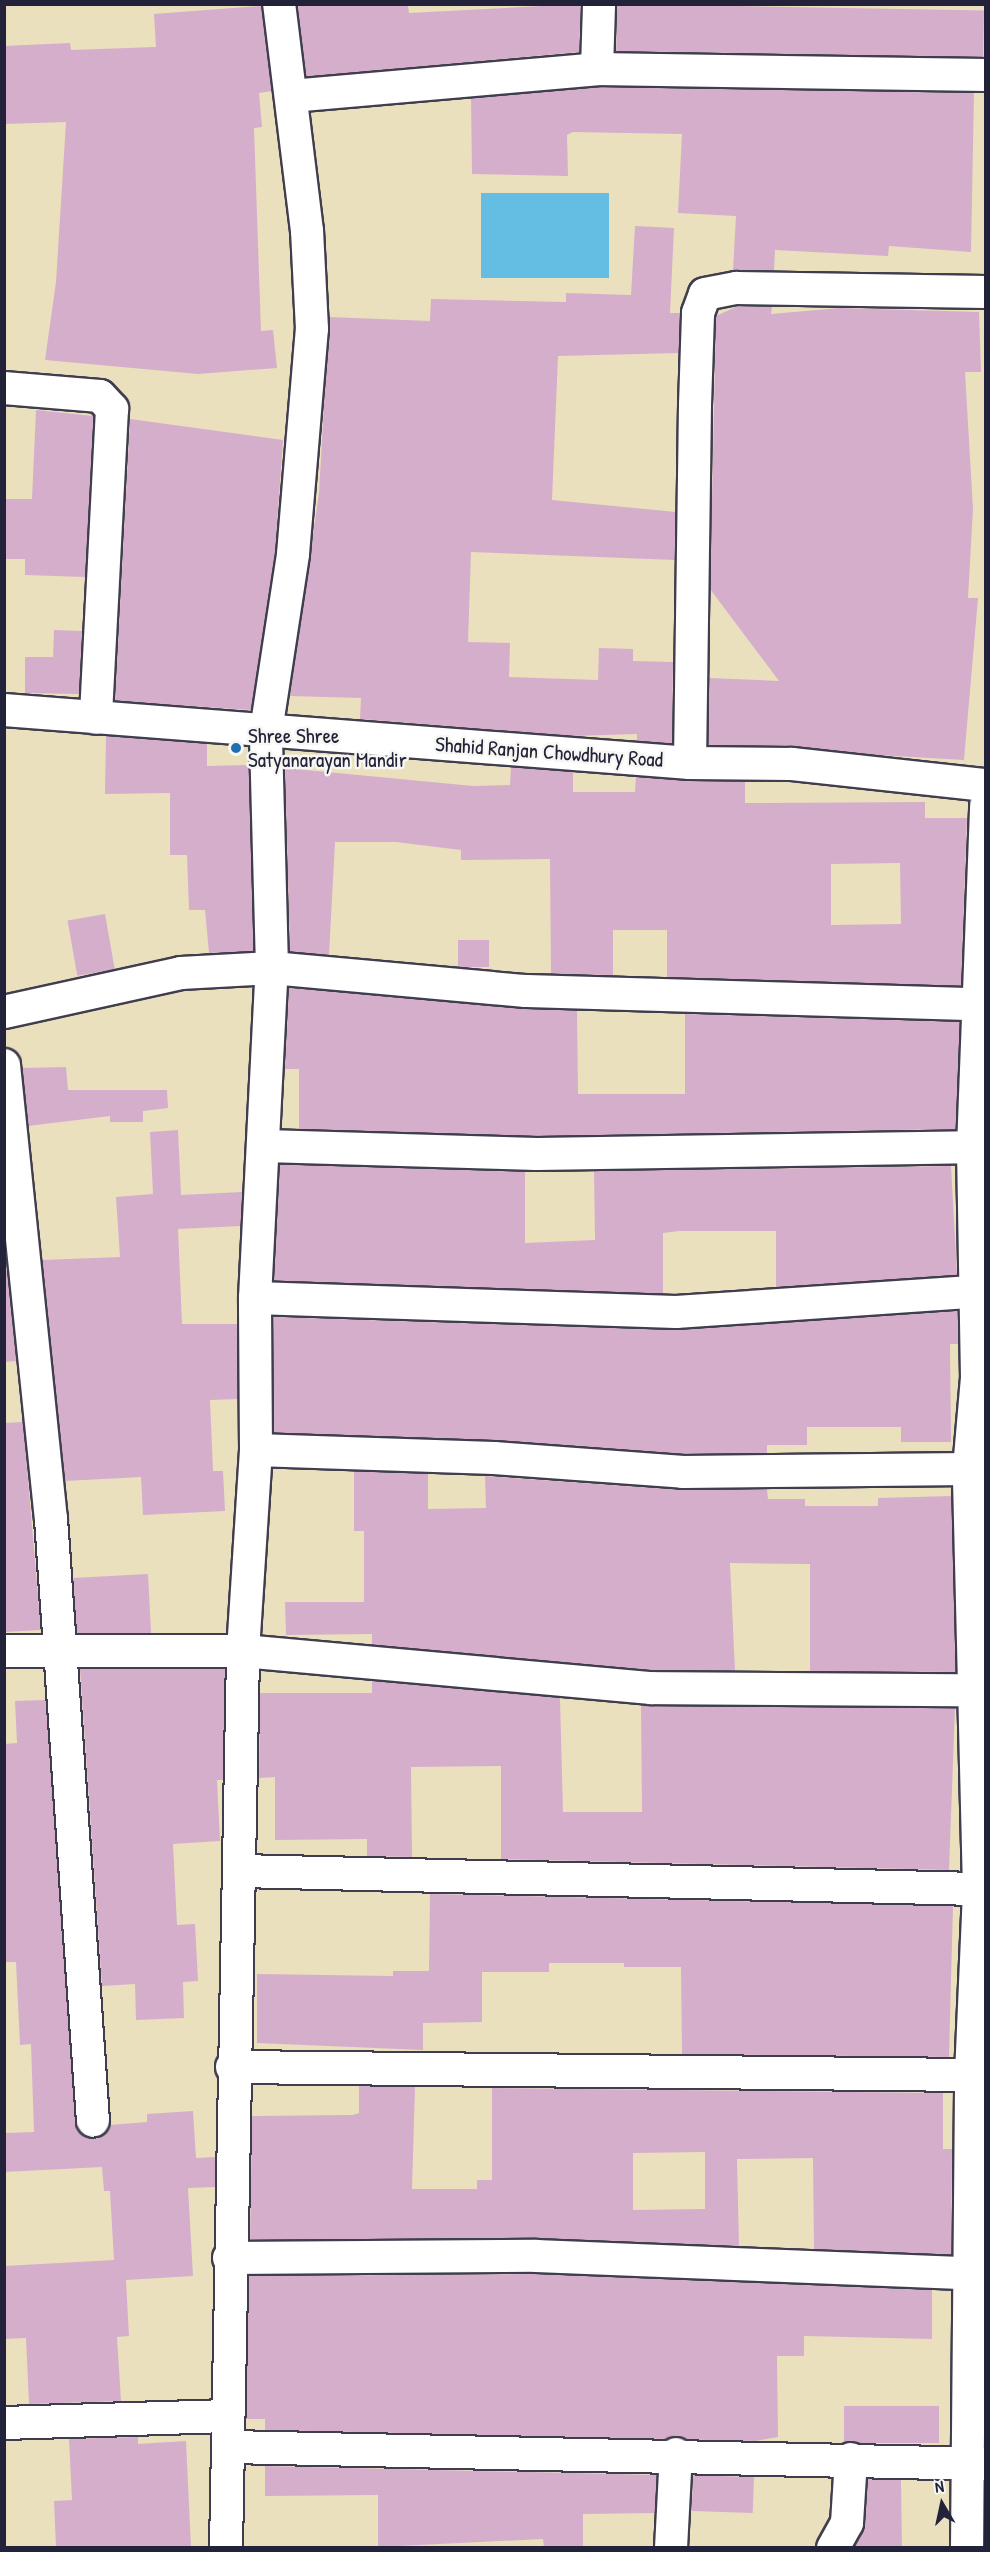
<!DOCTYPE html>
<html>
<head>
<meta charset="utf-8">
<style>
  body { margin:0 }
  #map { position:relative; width:990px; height:2552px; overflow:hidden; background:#eae0bd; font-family:"Patrick Hand",sans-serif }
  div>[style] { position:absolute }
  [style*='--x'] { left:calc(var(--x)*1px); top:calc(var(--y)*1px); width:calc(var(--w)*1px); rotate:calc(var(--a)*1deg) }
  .water>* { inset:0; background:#64bde2; transform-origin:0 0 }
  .building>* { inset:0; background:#d5aecc; transform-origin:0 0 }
  .roads { filter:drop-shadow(2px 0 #403e4e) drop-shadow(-2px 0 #403e4e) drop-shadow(0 2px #403e4e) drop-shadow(0 -2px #403e4e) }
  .minor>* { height:32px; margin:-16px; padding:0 16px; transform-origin:16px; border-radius:16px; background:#fff }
  .dots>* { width:16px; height:16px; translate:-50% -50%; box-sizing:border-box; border:3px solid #f6f6f2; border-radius:50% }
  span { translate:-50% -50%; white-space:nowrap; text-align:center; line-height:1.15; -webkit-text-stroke:5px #f6f6f2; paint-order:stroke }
  .poi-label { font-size:21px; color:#22223b }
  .left { translate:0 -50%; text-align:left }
  .street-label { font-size:21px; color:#22223b }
  .frame { position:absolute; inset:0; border:6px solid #22223b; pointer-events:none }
  .north { position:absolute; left:912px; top:2474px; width:60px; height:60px; -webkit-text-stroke:4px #f6f6f2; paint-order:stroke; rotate:351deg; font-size:16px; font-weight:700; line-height:24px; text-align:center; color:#22223b }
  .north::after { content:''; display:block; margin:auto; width:21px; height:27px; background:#22223b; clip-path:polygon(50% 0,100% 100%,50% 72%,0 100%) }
</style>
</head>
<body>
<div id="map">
  <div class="water">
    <i style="left:481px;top:193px;width:128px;height:85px"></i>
  </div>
  <div class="building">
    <i style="clip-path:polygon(297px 4px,392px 4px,408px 6px,409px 13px,581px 4px,579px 52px,306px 77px)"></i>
    <i style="left:617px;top:4px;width:367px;height:47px;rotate:1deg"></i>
    <i style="clip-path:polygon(261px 6px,272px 91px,259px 93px,262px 127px,254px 128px,261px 331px,273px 330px,277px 368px,198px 374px,45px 360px,56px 282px,66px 122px,4px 124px,4px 46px,70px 43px,71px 50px,156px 47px,154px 14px)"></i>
    <i style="clip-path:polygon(598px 87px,974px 93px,971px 252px,889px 246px,888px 256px,775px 250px,774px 271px,733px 270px,736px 216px,678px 213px,682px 134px,573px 132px,567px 135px,568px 176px,472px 174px,471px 98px)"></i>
    <i style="clip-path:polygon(635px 226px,674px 228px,670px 313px,680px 313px,679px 353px,558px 356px,552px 500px,676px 512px,675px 560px,471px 552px,468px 642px,510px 643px,509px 677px,598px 680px,599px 648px,633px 649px,633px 661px,673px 662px,672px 744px,637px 741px,637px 734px,572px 736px,360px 719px,361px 698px,290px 696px,319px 493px,329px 317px,430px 321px,431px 299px,566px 302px,566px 293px,631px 295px)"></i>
    <i style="clip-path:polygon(738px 306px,772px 307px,771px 314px,840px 308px,979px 312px,981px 372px,965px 372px,973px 509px,968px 598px,978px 598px,964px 760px,708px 745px,709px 678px,779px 681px,710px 589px,716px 316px)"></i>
    <i style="clip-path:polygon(36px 410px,94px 416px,85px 577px,25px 575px,25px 559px,4px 559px,4px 499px,32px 499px)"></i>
    <i style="clip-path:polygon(130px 419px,283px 440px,275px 552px,251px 710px,115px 701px)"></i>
    <i style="clip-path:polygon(54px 630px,82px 631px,79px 694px,25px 693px,25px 657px,53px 657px)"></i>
    <i style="clip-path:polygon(106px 736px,207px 744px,207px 766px,249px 765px,254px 951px,209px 953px,205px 910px,189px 910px,187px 855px,170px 855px,170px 793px,105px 794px)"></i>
    <i style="clip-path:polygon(evenodd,511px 767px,573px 772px,573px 792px,635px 792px,636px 777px,745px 782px,745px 803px,925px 802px,925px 818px,967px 818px,961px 986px,667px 977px,667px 930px,613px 930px,613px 975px,551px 974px,550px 859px,461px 860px,461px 850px,396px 842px,335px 842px,329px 955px,290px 952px,285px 768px,473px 786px,510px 785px,511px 767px,900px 863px,901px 924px,831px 925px,831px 864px,900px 863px)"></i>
    <i style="left:105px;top:914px;width:56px;height:38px;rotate:80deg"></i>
    <i style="left:458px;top:940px;width:31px;height:27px"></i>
    <i style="clip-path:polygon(289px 988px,577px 1010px,578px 1094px,685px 1094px,685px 1014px,960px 1022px,956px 1129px,537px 1136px,299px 1129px,299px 1069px,285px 1069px)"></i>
    <i style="clip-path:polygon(66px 1067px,68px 1090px,167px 1090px,168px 1108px,143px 1111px,143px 1122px,110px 1122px,110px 1116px,28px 1126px,22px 1068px)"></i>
    <i style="clip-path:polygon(178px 1130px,181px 1195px,242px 1192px,241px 1226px,178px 1229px,182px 1324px,237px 1324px,238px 1399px,210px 1400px,213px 1471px,223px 1471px,225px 1511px,143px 1515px,141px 1477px,65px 1481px,42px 1260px,120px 1257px,116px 1197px,153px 1194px,150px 1132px)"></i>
    <i style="clip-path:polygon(280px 1164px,525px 1172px,525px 1243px,595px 1240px,594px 1171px,951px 1166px,957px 1275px,776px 1287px,776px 1231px,679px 1231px,663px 1233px,663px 1294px,274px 1281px)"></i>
    <i style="clip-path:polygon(4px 1270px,7px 1270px,17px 1361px,4px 1362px)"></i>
    <i style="clip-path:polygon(958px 1311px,958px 1344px,950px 1344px,951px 1442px,901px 1442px,901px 1427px,807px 1427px,807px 1445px,767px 1445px,767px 1453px,684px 1454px,274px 1433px,273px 1317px,676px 1330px)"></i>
    <i style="clip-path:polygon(23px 1422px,41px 1630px,4px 1632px,4px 1423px)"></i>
    <i style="clip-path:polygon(354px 1471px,428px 1474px,428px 1509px,486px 1508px,485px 1476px,682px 1490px,767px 1489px,768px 1499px,805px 1499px,805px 1506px,878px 1506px,878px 1498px,952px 1496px,956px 1672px,810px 1671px,810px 1564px,730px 1563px,735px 1671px,652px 1670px,372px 1645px,372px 1634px,286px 1635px,285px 1602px,364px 1602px,364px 1531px,354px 1531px)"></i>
    <i style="left:148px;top:1574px;width:59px;height:75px;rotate:87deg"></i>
    <i style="clip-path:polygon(80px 1669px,225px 1669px,223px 1780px,217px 1780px,220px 1841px,173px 1844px,177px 1925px,195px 1924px,198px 1981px,183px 1982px,184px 2018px,136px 2020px,135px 1984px,102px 1986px)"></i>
    <i style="clip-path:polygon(372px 1681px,560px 1698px,563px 1812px,642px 1812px,641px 1705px,955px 1708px,949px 1870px,501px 1859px,501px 1766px,411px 1767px,412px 1857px,367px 1856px,367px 1839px,275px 1840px,275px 1777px,259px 1778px,260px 1693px,372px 1693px)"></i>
    <i style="clip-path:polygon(46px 1700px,78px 2131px,95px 2139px,110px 2125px,147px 2122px,147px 2114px,193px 2111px,196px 2158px,215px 2157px,215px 2187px,188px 2188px,193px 2276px,126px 2280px,129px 2336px,117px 2337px,121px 2401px,29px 2404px,26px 2338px,4px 2339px,4px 2266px,114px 2260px,110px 2191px,104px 2191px,102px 2167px,4px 2172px,4px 2133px,34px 2132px,31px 2044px,20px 2045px,16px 1962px,4px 1962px,4px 1744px,17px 1743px,15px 1701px)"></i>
    <i style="clip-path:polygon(430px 1894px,953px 1906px,949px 2057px,682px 2054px,681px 1967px,624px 1967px,624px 1963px,549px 1963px,549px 1972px,482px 1972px,482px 2022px,423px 2023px,423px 2050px,257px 2043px,257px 1974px,393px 1976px,393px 1971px,429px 1971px)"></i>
    <i style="clip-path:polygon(evenodd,359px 2086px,415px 2087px,412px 2189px,477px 2189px,477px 2180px,492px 2180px,492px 2088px,943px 2093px,943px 2149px,952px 2149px,951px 2255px,814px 2249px,813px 2158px,737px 2159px,739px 2246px,536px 2238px,250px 2240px,252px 2116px,353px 2115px,359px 2113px,359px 2086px,705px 2152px,705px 2209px,633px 2210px,633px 2153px,705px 2152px)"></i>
    <i style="clip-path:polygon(536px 2274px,932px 2290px,932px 2339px,804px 2336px,804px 2356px,777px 2356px,778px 2437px,755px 2441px,265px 2430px,265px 2419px,246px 2419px,249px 2276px)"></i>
    <i style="left:844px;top:2406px;width:95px;height:37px"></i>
    <i style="clip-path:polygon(138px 2437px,138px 2444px,186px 2441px,191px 2547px,56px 2547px,54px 2501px,72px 2500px,69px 2439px)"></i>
    <i style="clip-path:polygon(265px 2466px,657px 2475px,655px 2513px,583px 2514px,583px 2547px,544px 2547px,543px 2539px,378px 2547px,378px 2495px,265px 2496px)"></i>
    <i style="left:693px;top:2475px;width:61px;height:36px;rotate:2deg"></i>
    <i style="clip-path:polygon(868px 2479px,901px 2480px,902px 2547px,854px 2547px,865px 2525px)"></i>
  </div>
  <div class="roads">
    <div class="minor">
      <i style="--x:597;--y:69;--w:65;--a:-88.2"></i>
      <i style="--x:291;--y:96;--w:307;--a:-5"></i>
      <i style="--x:597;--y:69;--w:389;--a:0.9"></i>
      <i style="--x:4;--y:388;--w:96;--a:4.8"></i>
      <i style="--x:100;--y:396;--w:18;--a:47"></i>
      <i style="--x:112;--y:409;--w:309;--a:93"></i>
      <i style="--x:4;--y:710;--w:688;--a:4.42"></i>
      <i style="--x:690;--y:763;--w:102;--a:0.6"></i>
      <i style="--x:792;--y:764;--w:195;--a:6.2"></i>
      <i style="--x:690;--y:763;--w:358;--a:-89.2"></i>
      <i style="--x:695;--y:405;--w:92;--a:-88.1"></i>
      <i style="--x:698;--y:313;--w:20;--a:-70"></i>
      <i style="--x:705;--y:294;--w:32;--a:-11"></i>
      <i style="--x:736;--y:288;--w:250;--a:0.9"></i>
      <i style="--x:4;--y:1012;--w:181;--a:-12.4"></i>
      <i style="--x:181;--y:973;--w:91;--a:-3.1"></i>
      <i style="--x:272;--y:968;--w:255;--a:5.2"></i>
      <i style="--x:526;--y:991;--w:451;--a:1.7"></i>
      <i style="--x:4;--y:1065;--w:456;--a:84.1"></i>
      <i style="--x:51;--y:1519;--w:603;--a:86.01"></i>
      <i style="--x:265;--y:1146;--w:272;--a:1.7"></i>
      <i style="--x:537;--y:1154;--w:449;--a:-0.9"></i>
      <i style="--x:255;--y:1298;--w:421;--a:1.9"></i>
      <i style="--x:676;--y:1312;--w:311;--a:-3.9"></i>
      <i style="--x:256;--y:1450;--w:238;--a:1.9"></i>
      <i style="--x:494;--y:1458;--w:190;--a:4.2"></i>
      <i style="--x:683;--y:1472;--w:286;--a:-0.6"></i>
      <i style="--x:4;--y:1651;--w:239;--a:0"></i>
      <i style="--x:243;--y:1651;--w:410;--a:5.2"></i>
      <i style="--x:651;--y:1688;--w:327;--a:0.4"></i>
      <i style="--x:240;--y:1871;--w:739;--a:1.4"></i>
      <i style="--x:232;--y:2067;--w:739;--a:0.62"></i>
      <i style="--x:229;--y:2258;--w:307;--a:-0.4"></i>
      <i style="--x:536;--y:2256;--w:450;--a:2.3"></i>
      <i style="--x:4;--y:2423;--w:222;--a:-1.8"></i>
      <i style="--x:230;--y:2447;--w:756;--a:1.29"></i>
      <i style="--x:226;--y:2548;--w:897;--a:-88.91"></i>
      <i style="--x:243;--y:1651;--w:201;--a:-86.3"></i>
      <i style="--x:256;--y:1450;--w:152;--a:-90.4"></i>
      <i style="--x:255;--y:1298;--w:330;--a:-87.1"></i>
      <i style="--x:272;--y:968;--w:237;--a:-91.5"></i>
      <i style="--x:266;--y:731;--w:179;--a:-81.3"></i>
      <i style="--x:293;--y:554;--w:226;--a:-85.2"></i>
      <i style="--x:312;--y:329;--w:98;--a:-92.9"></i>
      <i style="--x:307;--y:231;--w:229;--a:-97"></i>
      <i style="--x:671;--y:2548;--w:94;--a:-87"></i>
      <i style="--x:833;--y:2548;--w:29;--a:-61"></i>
      <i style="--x:847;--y:2523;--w:64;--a:-86.4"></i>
      <i style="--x:967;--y:2548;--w:473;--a:-89.5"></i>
      <i style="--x:971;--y:2075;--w:186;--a:-87.5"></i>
      <i style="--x:979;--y:1889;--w:420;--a:-91.4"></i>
      <i style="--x:969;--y:1469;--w:91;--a:-85"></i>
      <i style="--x:977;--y:1378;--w:230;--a:-91"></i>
      <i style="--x:973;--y:1148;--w:343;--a:-87.8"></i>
    </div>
  </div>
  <div class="dots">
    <i style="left:236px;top:748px;background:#1f6fb2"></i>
  </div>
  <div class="poi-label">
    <span class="left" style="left:248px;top:748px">Shree Shree<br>Satyanarayan Mandir</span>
  </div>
  <div class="street-label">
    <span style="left:549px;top:752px;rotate:4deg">Shahid Ranjan Chowdhury Road</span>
  </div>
  <div class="frame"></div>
  <div class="north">N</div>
</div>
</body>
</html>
